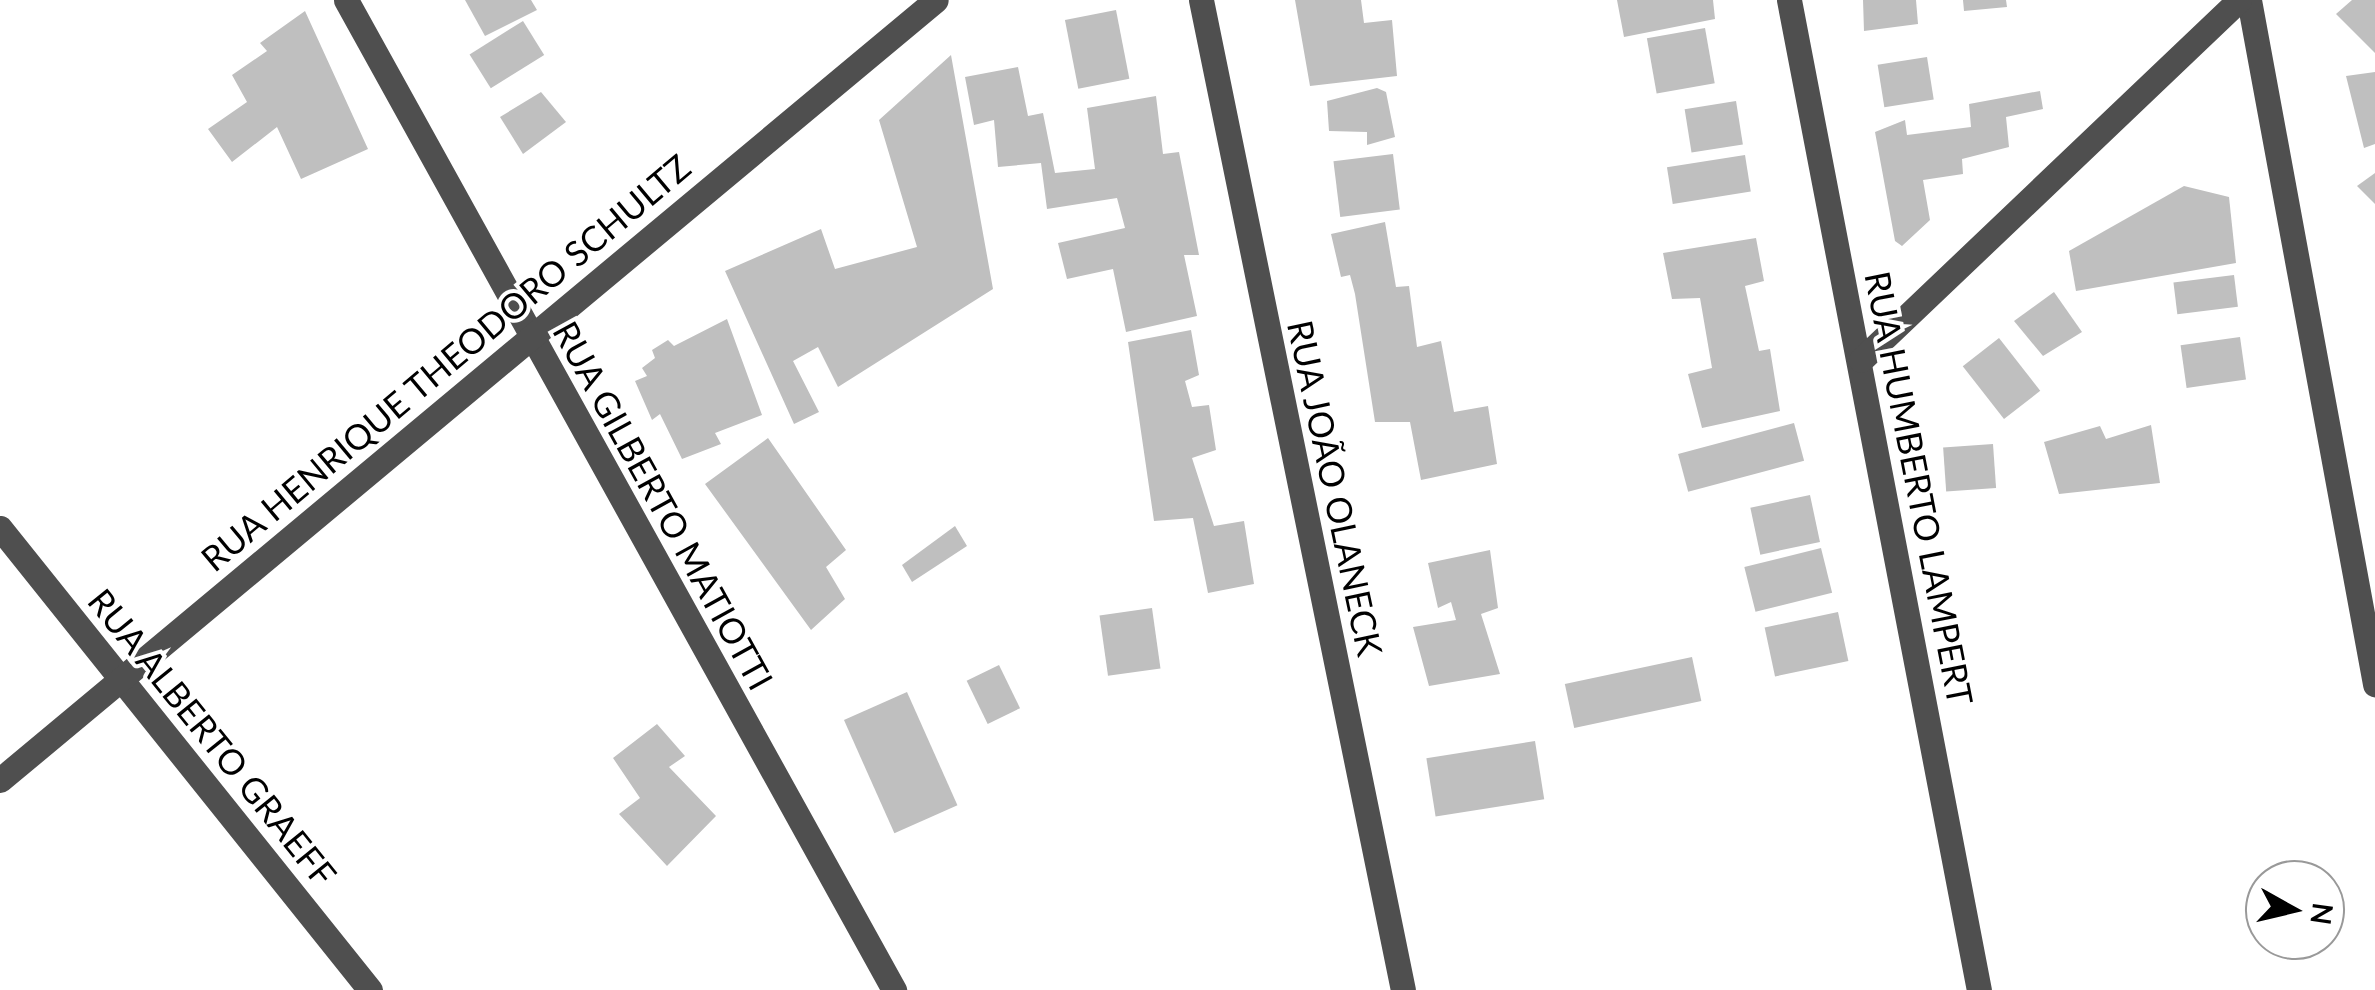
<!DOCTYPE html>
<html>
<head>
<meta charset="utf-8">
<style>
  body { margin:0 }
  #map { position:relative; width:2375px; height:990px; overflow:hidden; background:#fff; font-family:Lato,sans-serif }
  div>[style] { position:absolute }
  [style*='--x'] { left:calc(var(--x)*1px); top:calc(var(--y)*1px); width:calc(var(--w)*1px); rotate:calc(var(--a)*1deg) }
  .building>* { inset:0; background:#bfbfbf; transform-origin:0 0 }
  .minor>* { height:25px; margin:-12.5px; padding:0 12.5px; transform-origin:12.5px; border-radius:12.5px; background:#4f4f4f }
  span { translate:-50% -50%; white-space:nowrap; text-align:center; line-height:1.15; -webkit-text-stroke:8px #fff; paint-order:stroke }
  .street-label { font-size:35px; color:#000 }
  .north { position:absolute; left:2245px; top:860px; width:100px; height:100px; box-sizing:border-box; background:#fff; border:2px solid #999; border-radius:50%; rotate:98deg; font-size:28px; font-weight:700; line-height:40px; text-align:center; color:#000 }
  .north::after { content:''; display:block; margin:auto; width:35px; height:45px; background:#000; clip-path:polygon(50% 0,100% 100%,50% 72%,0 100%) }
</style>
</head>
<body>
<div id="map">
  <div class="building">
    <i style="clip-path:polygon(465px 0,531px 0,537px 10px,485px 36px)"></i>
    <i style="clip-path:polygon(1295px 0,1361px 0,1364px 23px,1392px 20px,1397px 76px,1310px 86px)"></i>
    <i style="clip-path:polygon(1617px 0,1713px 0,1715px 19px,1624px 37px)"></i>
    <i style="clip-path:polygon(1863px 0,1916px 0,1918px 24px,1864px 31px)"></i>
    <i style="clip-path:polygon(1963px 0,2006px 0,2007px 7px,1964px 11px)"></i>
    <i style="clip-path:polygon(2352px 0,2375px 0,2375px 53px,2336px 14px)"></i>
    <i style="left:1116px;top:10px;width:70px;height:52px;rotate:79deg"></i>
    <i style="clip-path:polygon(305px 11px,368px 149px,301px 179px,277px 127px,232px 162px,208px 129px,247px 102px,232px 75px,267px 51px,260px 43px)"></i>
    <i style="left:523px;top:21px;width:40px;height:63px;rotate:58deg"></i>
    <i style="left:1705px;top:28px;width:56px;height:59px;rotate:80deg"></i>
    <i style="clip-path:polygon(951px 55px,993px 289px,838px 387px,818px 347px,793px 361px,819px 412px,794px 424px,725px 271px,821px 229px,835px 269px,917px 247px,879px 120px)"></i>
    <i style="left:1927px;top:57px;width:43px;height:50px;rotate:81deg"></i>
    <i style="clip-path:polygon(1018px 67px,1028px 116px,1043px 113px,1055px 173px,1095px 169px,1087px 108px,1156px 96px,1163px 154px,1179px 152px,1199px 255px,1184px 255px,1197px 316px,1126px 332px,1113px 269px,1067px 279px,1058px 243px,1125px 228px,1117px 198px,1047px 209px,1041px 163px,998px 167px,994px 120px,974px 125px,965px 77px)"></i>
    <i style="clip-path:polygon(2375px 72px,2375px 144px,2364px 148px,2346px 76px)"></i>
    <i style="clip-path:polygon(1377px 88px,1386px 92px,1395px 137px,1367px 145px,1367px 132px,1329px 131px,1327px 101px)"></i>
    <i style="clip-path:polygon(2040px 91px,2043px 109px,2006px 117px,2009px 147px,1962px 159px,1963px 174px,1923px 180px,1930px 220px,1902px 246px,1895px 241px,1875px 132px,1905px 120px,1907px 135px,1971px 127px,1969px 104px)"></i>
    <i style="clip-path:polygon(541px 92px,566px 122px,523px 154px,500px 117px)"></i>
    <i style="left:1736px;top:101px;width:44px;height:52px;rotate:81deg"></i>
    <i style="left:1393px;top:154px;width:56px;height:60px;rotate:83deg"></i>
    <i style="left:1745px;top:155px;width:37px;height:79px;rotate:81deg"></i>
    <i style="clip-path:polygon(2375px 173px,2375px 204px,2357px 186px)"></i>
    <i style="clip-path:polygon(2184px 186px,2229px 197px,2236px 263px,2076px 291px,2069px 251px)"></i>
    <i style="clip-path:polygon(1385px 222px,1396px 287px,1409px 286px,1417px 347px,1441px 341px,1454px 412px,1488px 406px,1497px 464px,1421px 480px,1410px 422px,1375px 422px,1355px 294px,1350px 275px,1341px 277px,1331px 234px)"></i>
    <i style="clip-path:polygon(1756px 238px,1764px 281px,1745px 286px,1759px 351px,1770px 349px,1780px 411px,1702px 428px,1688px 374px,1712px 368px,1700px 298px,1672px 299px,1663px 253px)"></i>
    <i style="left:2234px;top:275px;width:32px;height:61px;rotate:83deg"></i>
    <i style="clip-path:polygon(2054px 292px,2082px 332px,2043px 356px,2014px 321px)"></i>
    <i style="clip-path:polygon(727px 319px,762px 415px,715px 433px,721px 444px,682px 459px,660px 414px,652px 420px,635px 381px,647px 376px,642px 368px,655px 358px,652px 350px,668px 340px,674px 346px)"></i>
    <i style="clip-path:polygon(1191px 330px,1199px 375px,1185px 381px,1192px 407px,1209px 405px,1216px 450px,1192px 458px,1214px 526px,1244px 521px,1254px 584px,1208px 593px,1193px 518px,1154px 521px,1128px 342px)"></i>
    <i style="left:2240px;top:337px;width:43px;height:60px;rotate:82deg"></i>
    <i style="left:1999px;top:338px;width:67px;height:46px;rotate:52deg"></i>
    <i style="left:1794px;top:423px;width:39px;height:120px;rotate:75deg"></i>
    <i style="clip-path:polygon(2151px 425px,2160px 483px,2059px 494px,2044px 442px,2100px 426px,2106px 439px)"></i>
    <i style="clip-path:polygon(768px 438px,846px 550px,826px 567px,845px 599px,811px 630px,705px 484px)"></i>
    <i style="left:1993px;top:444px;width:44px;height:50px;rotate:86deg"></i>
    <i style="left:1810px;top:495px;width:48px;height:61px;rotate:78deg"></i>
    <i style="clip-path:polygon(955px 526px,967px 546px,912px 582px,902px 565px)"></i>
    <i style="left:1821px;top:548px;width:46px;height:79px;rotate:76deg"></i>
    <i style="clip-path:polygon(1490px 550px,1498px 608px,1481px 614px,1500px 674px,1429px 686px,1413px 627px,1456px 620px,1451px 602px,1438px 608px,1428px 563px)"></i>
    <i style="left:1152px;top:608px;width:61px;height:53px;rotate:82deg"></i>
    <i style="left:1838px;top:612px;width:50px;height:75px;rotate:78deg"></i>
    <i style="left:1692px;top:657px;width:45px;height:130px;rotate:78deg"></i>
    <i style="left:999px;top:665px;width:48px;height:36px;rotate:64deg"></i>
    <i style="left:907px;top:692px;width:124px;height:69px;rotate:66deg"></i>
    <i style="clip-path:polygon(657px 724px,685px 756px,669px 767px,716px 816px,667px 866px,619px 814px,640px 798px,613px 758px)"></i>
    <i style="left:1535px;top:741px;width:59px;height:110px;rotate:81deg"></i>
  </div>
  <div class="minor">
    <i style="--x:346;--y:0;--w:1132;--a:61.03"></i>
    <i style="--x:1201;--y:0;--w:1010;--a:78.47"></i>
    <i style="--x:1789;--y:0;--w:1008;--a:79.14"></i>
    <i style="--x:2249;--y:0;--w:696;--a:79.56"></i>
    <i style="--x:1861;--y:360;--w:522;--a:-43.6"></i>
    <i style="--x:0;--y:528;--w:592;--a:51.31"></i>
    <i style="--x:0;--y:780;--w:1218;--a:-39.81"></i>
  </div>
  <div class="street-label">
    <span style="left:445px;top:362px;rotate:-40deg">RUA HENRIQUE THEODORO SCHULTZ</span>
    <span style="left:1336px;top:488px;rotate:78deg">RUA JOÃO OLANECK</span>
    <span style="left:1920px;top:488px;rotate:79deg">RUA HUMBERTO LAMPERT</span>
    <span style="left:664px;top:505px;rotate:61deg">RUA GILBERTO MATIOTTI</span>
    <span style="left:213px;top:737px;rotate:51deg">RUA ALBERTO GRAEFF</span>
  </div>
  <div class="north">N</div>
</div>
</body>
</html>
